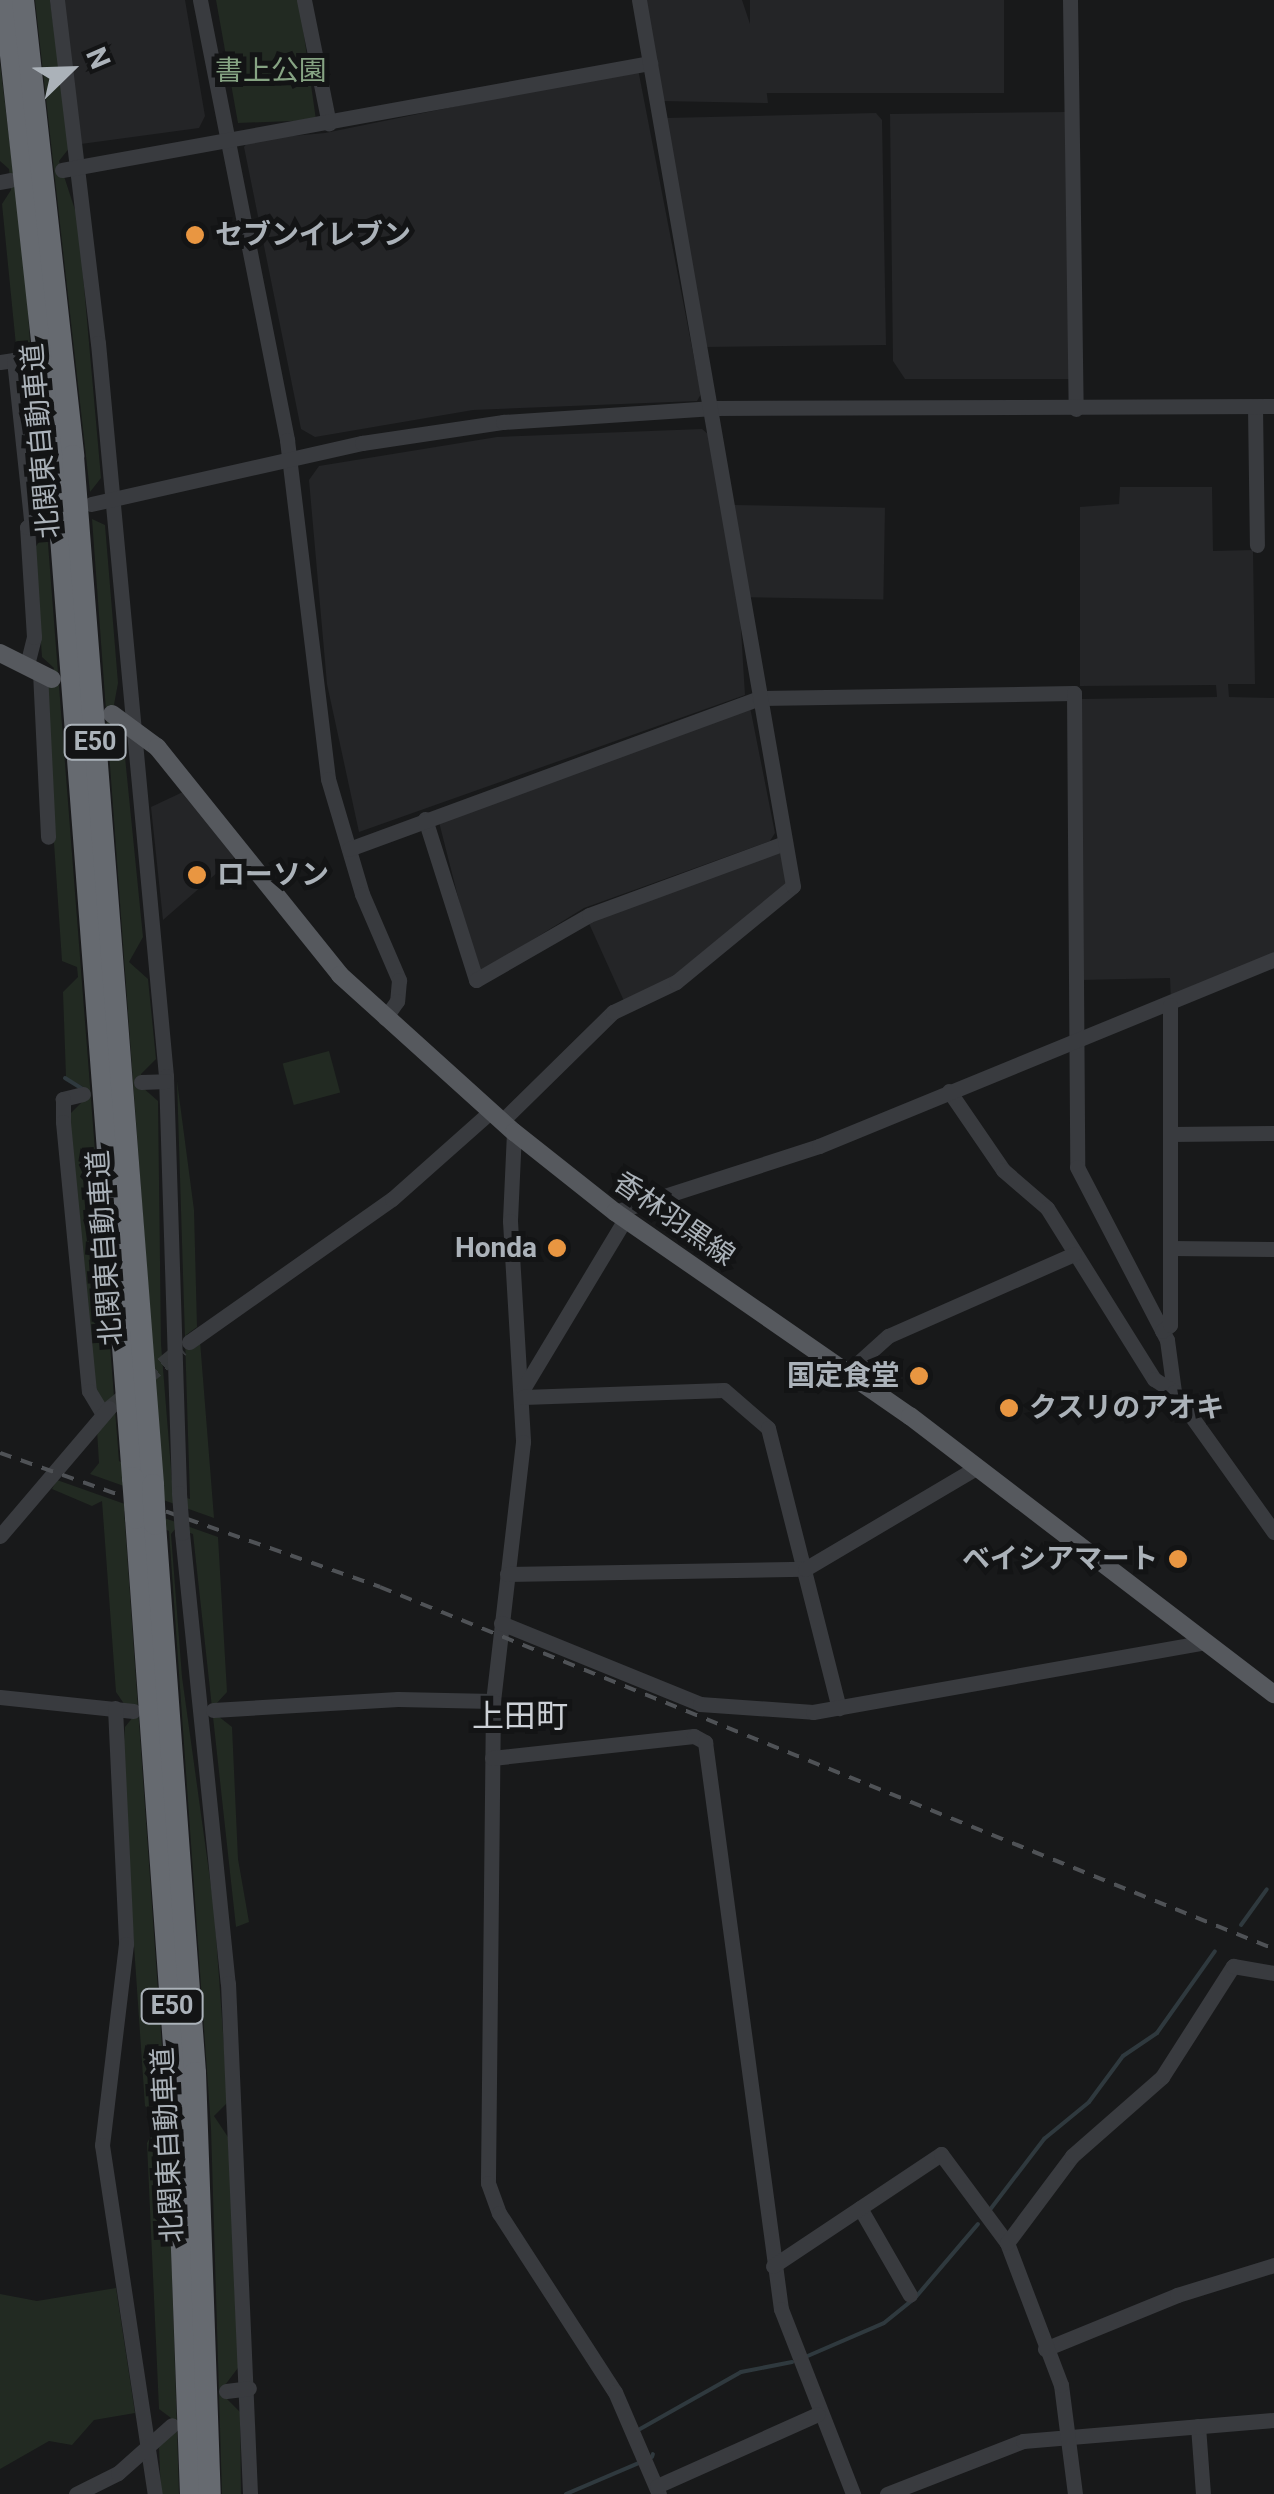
<!DOCTYPE html>
<html>
<head>
<meta charset="utf-8">
<style>
  body { margin:0 }
  #map { position:relative; width:1274px; height:2494px; overflow:hidden; background:#18191a; font-family:Roboto,"Noto Sans JP",sans-serif }
  div>[style] { position:absolute }
  [style*='--x'] { left:calc(var(--x)*1px); top:calc(var(--y)*1px); width:calc(var(--w)*1px); rotate:calc(var(--a)*1deg) }
  .built>* { inset:0; background:#242527; transform-origin:0 0 }
  .green>* { inset:0; background:#222a22; transform-origin:0 0 }
  .stream>* { height:4px; margin:-2px; padding:0 2px; transform-origin:2px; border-radius:2px; background:#2f393e }
  .minor-tunnel>* { height:15px; margin-top:-7.5px; transform-origin:0; background:repeating-linear-gradient(90deg,#35383a 0 15px,transparent 0 23px) }
  .minor>* { height:15px; margin:-7.5px; padding:0 7.5px; transform-origin:7.5px; border-radius:7.5px; background:#393b3f }
  .major>* { height:18px; margin:-9px; padding:0 9px; transform-origin:9px; border-radius:9px; background:#56595e }
  .highway>* { height:22px; margin:-11px; padding:0 11px; transform-origin:11px; border-radius:11px; background:#666a70 }
  .rail>* { height:4px; margin-top:-2px; transform-origin:0; background:repeating-linear-gradient(90deg,#4f5256 0 12px,transparent 0 22px) }
  .minor-bridge>* { height:15px; margin:-7.5px; padding:0 7.5px; transform-origin:7.5px; border-radius:7.5px; background:#393b3f }
  .highway-bridge>* { height:22px; margin:-11px; padding:0 11px; transform-origin:11px; border-radius:11px; background:#666a70 }
  .dots>* { width:28px; height:28px; translate:-50% -50%; box-sizing:border-box; border:5px solid #131415; border-radius:50% }
  span { translate:-50% -50%; white-space:nowrap; text-align:center; line-height:1.15; -webkit-text-stroke:10px #131415; paint-order:stroke }
  .shield-label span { padding:2px 8px; background:#131415; border:2px solid; border-radius:8px; -webkit-text-stroke-width:0 }
  .shield-label { font-size:25px; color:#abb2b9; font-weight:700 }
  .park-label { font-size:28px; color:#86a383 }
  .poi-label { font-size:28px; color:#abb2b9; font-weight:700 }
  .left { translate:0 -50%; text-align:left }
  .right { translate:-100% -50%; text-align:right }
  .street-label { font-size:28px; color:#abb2b9 }
  .quarter-label { font-size:32px; color:#ccd0d6 }
  .north { position:absolute; left:20px; top:20px; width:100px; height:100px; -webkit-text-stroke:8px #131415; paint-order:stroke; rotate:67deg; font-size:28px; font-weight:700; line-height:40px; text-align:center; color:#abb2b9 }
  .north::after { content:''; display:block; margin:auto; width:35px; height:45px; background:#abb2b9; clip-path:polygon(50% 0,100% 100%,50% 72%,0 100%) }
</style>
</head>
<body>
<div id="map">
  <div class="built">
    <i style="clip-path:polygon(63px 0,185px 0,205px 116px,199px 128px,81px 144px)"></i>
    <i style="clip-path:polygon(645px 0,742px 0,763px 63px,768px 103px,661px 101px)"></i>
    <i style="left:750px;top:0;width:254px;height:93px"></i>
    <i style="clip-path:polygon(638px 69px,701px 394px,697px 401px,473px 410px,315px 437px,301px 429px,244px 147px,249px 140px,325px 133px)"></i>
    <i style="clip-path:polygon(1067px 112px,1070px 379px,905px 379px,893px 361px,890px 114px)"></i>
    <i style="clip-path:polygon(876px 113px,882px 120px,886px 345px,705px 347px,666px 118px)"></i>
    <i style="clip-path:polygon(702px 429px,708px 434px,740px 614px,745px 695px,359px 832px,327px 684px,309px 480px,319px 466px,497px 437px)"></i>
    <i style="clip-path:polygon(1120px 487px,1212px 487px,1213px 551px,1253px 550px,1255px 684px,1228px 684px,1229px 697px,1274px 698px,1274px 954px,1171px 1002px,1170px 978px,1080px 980px,1082px 699px,1217px 697px,1216px 685px,1080px 686px,1080px 507px,1119px 504px)"></i>
    <i style="left:734px;top:505px;width:151px;height:92px;rotate:1deg"></i>
    <i style="clip-path:polygon(750px 707px,775px 833px,770px 841px,584px 908px,484px 970px,476px 968px,439px 822px)"></i>
    <i style="clip-path:polygon(185px 791px,235px 857px,163px 920px,151px 807px)"></i>
    <i style="clip-path:polygon(781px 850px,787px 884px,672px 977px,624px 1001px,587px 919px)"></i>
  </div>
  <div class="green">
    <i style="clip-path:polygon(35px 0,50px 0,70px 147px,59px 161px,78px 219px,101px 478px,90px 492px)"></i>
    <i style="clip-path:polygon(216px 0,299px 0,316px 120px,238px 123px)"></i>
    <i style="clip-path:polygon(0 63px,25px 269px,41px 503px,31px 497px,2px 204px,11px 190px,9px 169px,0 161px)"></i>
    <i style="clip-path:polygon(92px 519px,105px 525px,118px 683px,111px 721px,123px 737px,143px 937px,129px 962px,148px 979px,156px 1059px,141px 1074px,142px 1087px,158px 1101px,161px 1344px,173px 1494px,190px 1499px,177px 1081px,194px 1210px,197px 1327px,186px 1335px,200px 1341px,214px 1518px,90px 1474px,99px 1463px,97px 1430px,111px 1414px,95px 1390px,68px 1116px,84px 1100px,82px 1086px,66px 1077px,63px 992px,78px 977px,77px 967px,62px 961px,44px 695px,54px 668px,42px 657px,34px 549px,47px 531px,119px 1461px,163px 1491px)"></i>
    <i style="left:329px;top:1051px;width:43px;height:48px;rotate:75deg"></i>
    <i style="clip-path:polygon(57px 1480px,218px 1537px,227px 1692px,216px 1704px,218px 1716px,232px 1727px,238px 1859px,249px 1922px,236px 1927px,193px 1534px,176px 1528px,171px 1534px,182px 1677px,214px 1908px,228px 2102px,214px 2116px,228px 2137px,241px 2364px,225px 2385px,227px 2399px,240px 2412px,241px 2494px,222px 2494px,211px 2128px,169px 1531px,124px 1511px,167px 2118px,179px 2494px,161px 2494px,159px 2448px,171px 2418px,159px 2409px,147px 2143px,160px 2118px,145px 2106px,122px 1770px,125px 1727px,133px 1717px,116px 1692px,102px 1501px,92px 1506px,52px 1489px)"></i>
    <i style="clip-path:polygon(116px 2288px,135px 2413px,94px 2420px,72px 2445px,49px 2441px,0 2469px,0 2294px,37px 2301px)"></i>
  </div>
  <div class="stream">
    <i style="--x:65;--y:1078;--w:19;--a:32"></i>
    <i style="--x:1241;--y:1925;--w:44;--a:-54.2"></i>
    <i style="--x:989;--y:2211;--w:91;--a:-52.6"></i>
    <i style="--x:1044;--y:2139;--w:58;--a:-39.4"></i>
    <i style="--x:1089;--y:2102;--w:57;--a:-53.5"></i>
    <i style="--x:1123;--y:2056;--w:41;--a:-34.1"></i>
    <i style="--x:1157;--y:2033;--w:100;--a:-54.7"></i>
    <i style="--x:803;--y:2358;--w:88;--a:-23.4"></i>
    <i style="--x:884;--y:2323;--w:40;--a:-39"></i>
    <i style="--x:915;--y:2298;--w:97;--a:-49.6"></i>
    <i style="--x:640;--y:2429;--w:116;--a:-29.4"></i>
    <i style="--x:741;--y:2372;--w:52;--a:-11.1"></i>
    <i style="--x:652;--y:2457;--w:3;--a:-72"></i>
    <i style="--x:566;--y:2494;--w:82;--a:-23.1"></i>
  </div>
  <div class="minor-tunnel">
    <i style="--x:109;--y:1408;--w:94;--a:-39.4"></i>
  </div>
  <div class="minor">
    <i style="--x:57;--y:0;--w:345;--a:83.2"></i>
    <i style="--x:98;--y:343;--w:736;--a:84.7"></i>
    <i style="--x:166;--y:1076;--w:417;--a:88.2"></i>
    <i style="--x:200;--y:0;--w:449;--a:78.8"></i>
    <i style="--x:287;--y:440;--w:341;--a:83.1"></i>
    <i style="--x:328;--y:779;--w:120;--a:73.5"></i>
    <i style="--x:362;--y:894;--w:94;--a:66.7"></i>
    <i style="--x:399;--y:980;--w:21;--a:95"></i>
    <i style="--x:397;--y:1001;--w:21;--a:125"></i>
    <i style="--x:304;--y:0;--w:126;--a:78.6"></i>
    <i style="--x:1070;--y:0;--w:409;--a:89.2"></i>
    <i style="--x:62;--y:170;--w:598;--a:-10.31"></i>
    <i style="--x:0;--y:182;--w:10;--a:-11"></i>
    <i style="--x:0;--y:362;--w:14;--a:-8"></i>
    <i style="--x:14;--y:360;--w:161;--a:83.9"></i>
    <i style="--x:1255;--y:407;--w:138;--a:89.2"></i>
    <i style="--x:91;--y:504;--w:278;--a:-12.7"></i>
    <i style="--x:362;--y:443;--w:143;--a:-8.5"></i>
    <i style="--x:503;--y:422;--w:211;--a:-3.8"></i>
    <i style="--x:714;--y:408;--w:560;--a:-0.2"></i>
    <i style="--x:27;--y:665;--w:29;--a:-76"></i>
    <i style="--x:34;--y:637;--w:110;--a:-93.6"></i>
    <i style="--x:27;--y:527;--w:22;--a:-32"></i>
    <i style="--x:40;--y:672;--w:165;--a:87.2"></i>
    <i style="--x:425;--y:819;--w:169;--a:72.4"></i>
    <i style="--x:476;--y:980;--w:130;--a:-29.9"></i>
    <i style="--x:589;--y:915;--w:209;--a:-20.2"></i>
    <i style="--x:349;--y:849;--w:437;--a:-20.2"></i>
    <i style="--x:759;--y:698;--w:315;--a:-0.9"></i>
    <i style="--x:1074;--y:693;--w:474;--a:89.6"></i>
    <i style="--x:1077;--y:1167;--w:195;--a:62.5"></i>
    <i style="--x:1167;--y:1340;--w:52;--a:82.3"></i>
    <i style="--x:141;--y:1082;--w:25;--a:-2"></i>
    <i style="--x:949;--y:1091;--w:96;--a:55.6"></i>
    <i style="--x:1003;--y:1170;--w:58;--a:40.8"></i>
    <i style="--x:1047;--y:1208;--w:202;--a:58"></i>
    <i style="--x:1154;--y:1379;--w:24;--a:33"></i>
    <i style="--x:1174;--y:1392;--w:172;--a:54.5"></i>
    <i style="--x:83;--y:1094;--w:21;--a:166"></i>
    <i style="--x:63;--y:1099;--w:23;--a:90"></i>
    <i style="--x:63;--y:1122;--w:270;--a:84.5"></i>
    <i style="--x:89;--y:1391;--w:27;--a:59"></i>
    <i style="--x:502;--y:1121;--w:156;--a:-44.5"></i>
    <i style="--x:613;--y:1012;--w:70;--a:-25.5"></i>
    <i style="--x:676;--y:982;--w:151;--a:-39.4"></i>
    <i style="--x:793;--y:886;--w:899;--a:-99.86"></i>
    <i style="--x:514;--y:1132;--w:89;--a:92.6"></i>
    <i style="--x:510;--y:1221;--w:221;--a:86.6"></i>
    <i style="--x:523;--y:1442;--w:261;--a:96.6"></i>
    <i style="--x:493;--y:1701;--w:482;--a:90.6"></i>
    <i style="--x:488;--y:2183;--w:32;--a:70"></i>
    <i style="--x:499;--y:2213;--w:213;--a:57.1"></i>
    <i style="--x:615;--y:2392;--w:111;--a:66.7"></i>
    <i style="--x:1170;--y:1134;--w:104;--a:-0.6"></i>
    <i style="--x:615;--y:1212;--w:214;--a:-17.9"></i>
    <i style="--x:819;--y:1146;--w:492;--a:-22.3"></i>
    <i style="--x:1170;--y:1248;--w:104;--a:0.6"></i>
    <i style="--x:1162;--y:1331;--w:10;--a:-37"></i>
    <i style="--x:1170;--y:1325;--w:320;--a:-90"></i>
    <i style="--x:189;--y:1342;--w:248;--a:-35.2"></i>
    <i style="--x:392;--y:1199;--w:132;--a:-41.6"></i>
    <i style="--x:848;--y:1372;--w:54;--a:-42"></i>
    <i style="--x:888;--y:1336;--w:203;--a:-23.8"></i>
    <i style="--x:523;--y:1389;--w:198;--a:-59"></i>
    <i style="--x:523;--y:1397;--w:201;--a:-2"></i>
    <i style="--x:724;--y:1390;--w:58;--a:40.8"></i>
    <i style="--x:768;--y:1428;--w:289;--a:75.8"></i>
    <i style="--x:182;--y:1533;--w:452;--a:84.2"></i>
    <i style="--x:228;--y:1983;--w:511;--a:87.53"></i>
    <i style="--x:0;--y:1536;--w:168;--a:-49.6"></i>
    <i style="--x:507;--y:1574;--w:298;--a:-1"></i>
    <i style="--x:805;--y:1569;--w:199;--a:-30.6"></i>
    <i style="--x:501;--y:1623;--w:215;--a:22.1"></i>
    <i style="--x:700;--y:1704;--w:113;--a:4"></i>
    <i style="--x:813;--y:1712;--w:393;--a:-10.1"></i>
    <i style="--x:0;--y:1697;--w:134;--a:6"></i>
    <i style="--x:115;--y:1708;--w:236;--a:87.3"></i>
    <i style="--x:126;--y:1944;--w:202;--a:96.8"></i>
    <i style="--x:102;--y:2145;--w:353;--a:81.4"></i>
    <i style="--x:213;--y:1710;--w:185;--a:-3.4"></i>
    <i style="--x:398;--y:1699;--w:95;--a:1.2"></i>
    <i style="--x:492;--y:1758;--w:203;--a:-6.2"></i>
    <i style="--x:694;--y:1736;--w:13;--a:29"></i>
    <i style="--x:705;--y:1742;--w:572;--a:82.37"></i>
    <i style="--x:781;--y:2309;--w:199;--a:68.7"></i>
    <i style="--x:860;--y:2208;--w:100;--a:60.1"></i>
    <i style="--x:773;--y:2266;--w:202;--a:-33.7"></i>
    <i style="--x:941;--y:2154;--w:111;--a:53.4"></i>
    <i style="--x:1045;--y:2349;--w:143;--a:-22.2"></i>
    <i style="--x:1177;--y:2295;--w:102;--a:-17.2"></i>
    <i style="--x:226;--y:2391;--w:23;--a:-7"></i>
    <i style="--x:1198;--y:2426;--w:68;--a:85.8"></i>
    <i style="--x:657;--y:2486;--w:176;--a:-24.1"></i>
    <i style="--x:76;--y:2494;--w:47;--a:-26.6"></i>
    <i style="--x:118;--y:2473;--w:72;--a:-41.6"></i>
    <i style="--x:887;--y:2494;--w:146;--a:-21.3"></i>
    <i style="--x:1023;--y:2441;--w:252;--a:-4.8"></i>
    <i style="--x:1075;--y:2494;--w:110;--a:-97.3"></i>
    <i style="--x:1061;--y:2385;--w:152;--a:-110.8"></i>
    <i style="--x:1007;--y:2243;--w:109;--a:-53.2"></i>
    <i style="--x:1072;--y:2156;--w:120;--a:-41.3"></i>
    <i style="--x:1162;--y:2077;--w:132;--a:-57.4"></i>
    <i style="--x:1233;--y:1966;--w:42;--a:9.7"></i>
  </div>
  <div class="major">
    <i style="--x:0;--y:653;--w:58;--a:26.6"></i>
    <i style="--x:112;--y:714;--w:56;--a:36.3"></i>
    <i style="--x:157;--y:747;--w:292;--a:51.2"></i>
    <i style="--x:340;--y:975;--w:234;--a:42.1"></i>
    <i style="--x:514;--y:1132;--w:129;--a:38.4"></i>
    <i style="--x:615;--y:1212;--w:359;--a:34.7"></i>
    <i style="--x:910;--y:1416;--w:458;--a:37.4"></i>
  </div>
  <div class="highway">
    <i style="--x:5;--y:0;--w:462;--a:83.8"></i>
    <i style="--x:55;--y:459;--w:1022;--a:85.62"></i>
    <i style="--x:23;--y:0;--w:459;--a:83.7"></i>
    <i style="--x:73;--y:456;--w:1032;--a:85.55"></i>
    <i style="--x:136;--y:1518;--w:542;--a:85.88"></i>
    <i style="--x:175;--y:2059;--w:435;--a:87.9"></i>
    <i style="--x:155;--y:1524;--w:550;--a:85.83"></i>
    <i style="--x:195;--y:2073;--w:421;--a:88"></i>
  </div>
  <div class="rail">
    <i style="--x:0;--y:1453;--w:403;--a:19.4"></i>
    <i style="--x:380;--y:1587;--w:965;--a:22.04"></i>
  </div>
  <div class="minor-bridge">
    <i style="--x:179;--y:1493;--w:40;--a:85.7"></i>
  </div>
  <div class="highway-bridge">
    <i style="--x:133;--y:1478;--w:40;--a:85.7"></i>
    <i style="--x:153;--y:1485;--w:39;--a:87"></i>
  </div>
  <div class="dots">
    <i style="left:195px;top:235px;background:#e99641"></i>
    <i style="left:197px;top:875px;background:#e99641"></i>
    <i style="left:557px;top:1248px;background:#e99641"></i>
    <i style="left:919px;top:1376px;background:#e99641"></i>
    <i style="left:1009px;top:1408px;background:#e99641"></i>
    <i style="left:1178px;top:1559px;background:#e99641"></i>
  </div>
  <div class="shield-label">
    <span style="left:95px;top:742px">E50</span>
    <span style="left:172px;top:2006px">E50</span>
  </div>
  <div class="park-label">
    <span style="left:271px;top:71px">書上公園</span>
  </div>
  <div class="poi-label">
    <span class="left" style="left:215px;top:235px">セブンイレブン</span>
    <span class="left" style="left:217px;top:875px">ローソン</span>
    <span class="right" style="left:537px;top:1248px">Honda</span>
    <span class="right" style="left:899px;top:1376px">国定食堂</span>
    <span class="left" style="left:1029px;top:1408px">クスリのアオキ</span>
    <span class="right" style="left:1158px;top:1559px">ベイシアマート</span>
  </div>
  <div class="street-label">
    <span style="left:41px;top:441px;rotate:-95deg">北関東自動車道</span>
    <span style="left:674px;top:1219px;rotate:35deg">香林羽黒線</span>
    <span style="left:105px;top:1248px;rotate:-94deg">北関東自動車道</span>
    <span style="left:168px;top:2145px;rotate:-93deg">北関東自動車道</span>
  </div>
  <div class="quarter-label">
    <span style="left:520px;top:1716px">上田町</span>
  </div>
  <div class="north">N</div>
</div>
</body>
</html>
